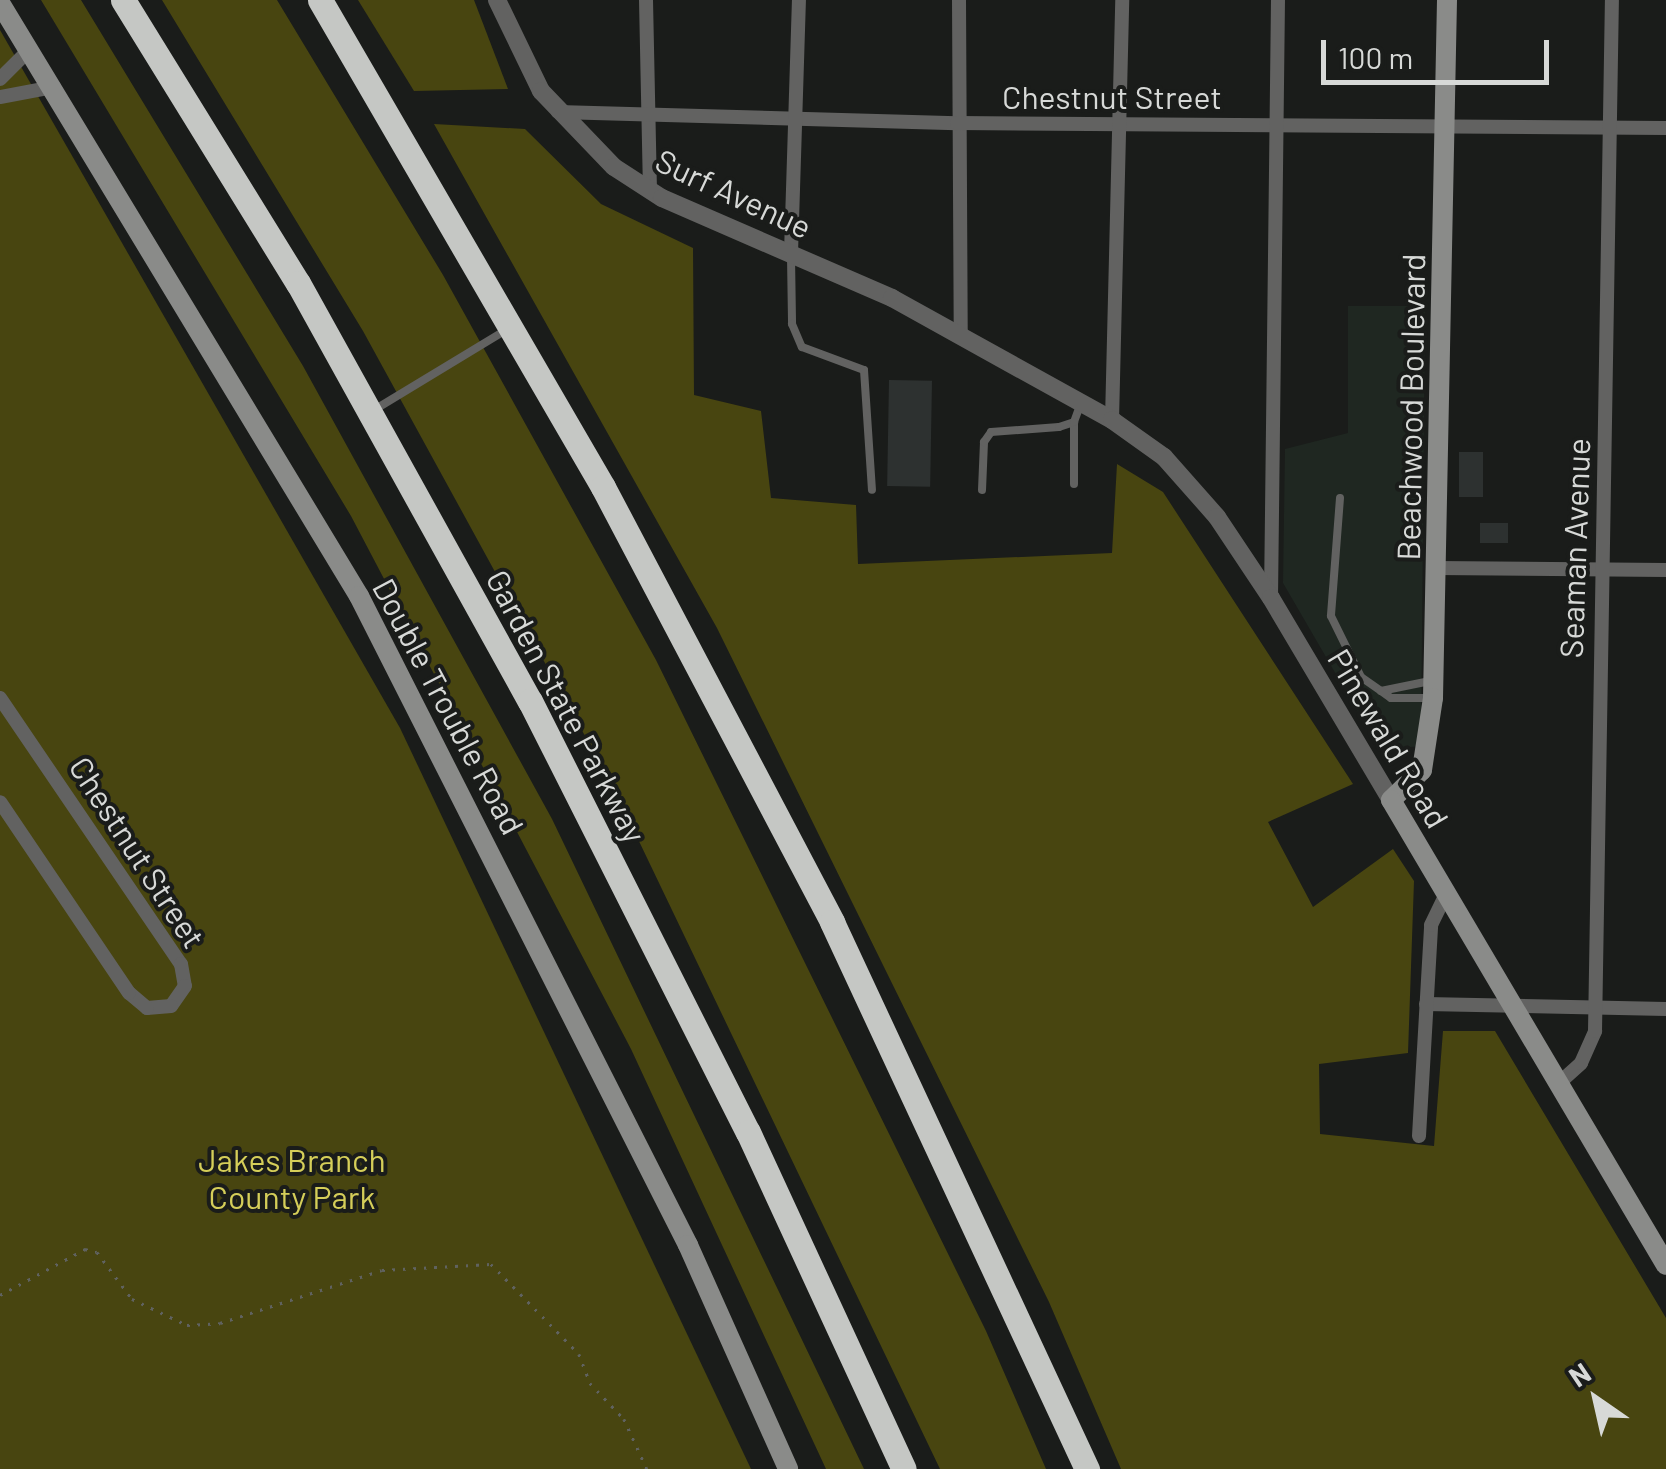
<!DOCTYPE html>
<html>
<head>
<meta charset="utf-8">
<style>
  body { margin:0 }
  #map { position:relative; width:1666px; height:1469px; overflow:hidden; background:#1a1c1a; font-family:Barlow,sans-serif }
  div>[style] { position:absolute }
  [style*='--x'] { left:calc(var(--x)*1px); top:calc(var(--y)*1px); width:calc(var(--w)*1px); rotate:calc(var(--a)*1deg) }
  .built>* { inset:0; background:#1f2721 }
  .green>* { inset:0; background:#484510 }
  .building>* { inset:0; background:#2d3130; transform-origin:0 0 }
  .path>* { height:2.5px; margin-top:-1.25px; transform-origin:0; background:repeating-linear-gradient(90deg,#606260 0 2.5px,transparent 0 10.5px) }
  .service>* { height:8px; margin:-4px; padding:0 4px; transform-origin:4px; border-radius:4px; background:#626261 }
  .minor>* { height:14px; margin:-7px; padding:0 7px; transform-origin:7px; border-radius:7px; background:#626261 }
  .tertiary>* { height:18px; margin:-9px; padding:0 9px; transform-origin:9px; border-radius:9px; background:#626261 }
  .secondary>* { height:20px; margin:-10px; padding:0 10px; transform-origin:10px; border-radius:10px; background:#8a8b89 }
  .motorway>* { height:25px; margin:-12.5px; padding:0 12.5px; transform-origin:12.5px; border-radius:12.5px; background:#c5c7c4 }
  span { translate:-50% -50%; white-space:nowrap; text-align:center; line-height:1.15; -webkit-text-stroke:8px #1a1c1a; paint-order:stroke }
  .street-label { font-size:32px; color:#d7d9d7 }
  .park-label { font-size:32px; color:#d5ce59 }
  .north { position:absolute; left:1546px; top:1349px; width:100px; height:100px; -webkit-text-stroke:8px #1a1c1a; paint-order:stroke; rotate:326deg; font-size:28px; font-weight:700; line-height:40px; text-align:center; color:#d7d9d7 }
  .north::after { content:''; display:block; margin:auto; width:35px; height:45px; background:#d7d9d7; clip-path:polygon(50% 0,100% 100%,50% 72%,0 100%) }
  .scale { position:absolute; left:1321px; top:40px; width:228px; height:45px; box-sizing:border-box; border:5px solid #d7d9d7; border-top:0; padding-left:12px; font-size:30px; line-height:35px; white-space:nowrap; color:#d7d9d7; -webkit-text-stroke:8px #1a1c1a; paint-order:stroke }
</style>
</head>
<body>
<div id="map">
  <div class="built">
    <i style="clip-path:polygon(1348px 306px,1425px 306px,1421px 746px,1380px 750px,1283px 583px,1285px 449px,1348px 433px)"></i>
  </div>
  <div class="green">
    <i style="clip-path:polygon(41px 0,81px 0,303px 366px,552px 819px,864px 1469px,826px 1469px,631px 1049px,351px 516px)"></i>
    <i style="clip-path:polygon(162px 0,277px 0,443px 275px,656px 660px,986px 1331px,1046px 1469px,940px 1469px,613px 787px,363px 331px)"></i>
    <i style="clip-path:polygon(358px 0,474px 0,508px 89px,414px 91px)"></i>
    <i style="clip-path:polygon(0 30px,400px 728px,751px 1469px,0 1469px)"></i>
    <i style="clip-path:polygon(434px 124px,525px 129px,601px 204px,693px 248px,694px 395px,761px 411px,771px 498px,856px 505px,858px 564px,1112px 553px,1117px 464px,1163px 492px,1353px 784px,1268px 822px,1313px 907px,1393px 849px,1414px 881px,1408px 1053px,1319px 1064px,1320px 1134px,1434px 1146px,1443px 1031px,1495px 1031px,1666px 1318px,1666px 1469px,1121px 1469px,1049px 1302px,717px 628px)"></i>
  </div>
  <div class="building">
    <i style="left:889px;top:380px;width:43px;height:106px;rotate:1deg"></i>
    <i style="left:1459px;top:452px;width:24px;height:45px"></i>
    <i style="left:1480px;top:523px;width:28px;height:20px"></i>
  </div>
  <div class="path">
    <i style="--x:0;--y:1295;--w:97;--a:-28.4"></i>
    <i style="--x:85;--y:1249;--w:12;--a:14"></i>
    <i style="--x:97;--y:1252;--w:59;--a:53.3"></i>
    <i style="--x:132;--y:1299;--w:61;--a:25.3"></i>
    <i style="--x:187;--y:1325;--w:33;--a:-3"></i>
    <i style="--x:220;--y:1323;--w:170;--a:-18.1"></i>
    <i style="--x:382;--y:1270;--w:109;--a:-3.2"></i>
    <i style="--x:491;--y:1264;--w:126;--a:45.6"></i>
    <i style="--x:579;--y:1354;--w:31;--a:69"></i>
    <i style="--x:590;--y:1383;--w:50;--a:46.6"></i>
    <i style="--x:624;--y:1419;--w:55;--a:65.3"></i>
  </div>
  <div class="service">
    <i style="--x:791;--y:257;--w:67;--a:89.1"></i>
    <i style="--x:792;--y:324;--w:25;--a:67"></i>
    <i style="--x:802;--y:347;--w:66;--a:20.4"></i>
    <i style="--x:864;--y:370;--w:120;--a:86.2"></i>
    <i style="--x:374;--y:410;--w:157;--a:-31.2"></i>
    <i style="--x:1074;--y:422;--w:62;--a:90"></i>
    <i style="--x:982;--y:490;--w:48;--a:-87.6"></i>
    <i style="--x:984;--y:442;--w:12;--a:-55"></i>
    <i style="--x:991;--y:432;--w:68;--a:-4.2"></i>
    <i style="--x:1059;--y:427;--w:16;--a:-18"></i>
    <i style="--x:1074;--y:422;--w:20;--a:-70"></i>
    <i style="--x:1340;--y:498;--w:118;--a:94.4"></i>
    <i style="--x:1331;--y:616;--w:68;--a:63.8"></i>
    <i style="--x:1361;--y:677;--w:24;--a:35"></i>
    <i style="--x:1430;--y:681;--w:50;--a:168.5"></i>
    <i style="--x:1381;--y:691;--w:12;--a:35"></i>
    <i style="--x:1391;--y:698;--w:42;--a:0"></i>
  </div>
  <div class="minor">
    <i style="--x:646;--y:0;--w:190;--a:88.8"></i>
    <i style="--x:959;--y:0;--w:337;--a:89.7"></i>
    <i style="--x:0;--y:79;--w:41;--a:-45"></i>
    <i style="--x:0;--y:97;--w:55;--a:-10.5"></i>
    <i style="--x:558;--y:112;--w:399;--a:1.6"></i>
    <i style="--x:957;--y:123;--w:709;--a:0.4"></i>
    <i style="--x:791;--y:253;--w:253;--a:-88.2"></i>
    <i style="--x:1112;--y:420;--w:420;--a:-88.6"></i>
    <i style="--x:1436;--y:568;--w:230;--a:0.5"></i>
    <i style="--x:1271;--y:598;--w:598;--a:-89.33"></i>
    <i style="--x:0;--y:698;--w:322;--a:55.8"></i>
    <i style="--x:181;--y:964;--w:22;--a:80"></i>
    <i style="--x:185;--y:986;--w:24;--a:125"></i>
    <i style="--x:171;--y:1006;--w:24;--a:175"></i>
    <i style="--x:147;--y:1008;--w:23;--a:-140"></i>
    <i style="--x:129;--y:993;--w:230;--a:-124"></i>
    <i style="--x:1426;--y:1004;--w:240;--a:1.2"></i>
    <i style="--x:1558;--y:1084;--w:31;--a:-42"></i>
    <i style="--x:1581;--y:1063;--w:35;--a:-66"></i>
    <i style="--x:1595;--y:1031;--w:1031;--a:-89.06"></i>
    <i style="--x:1419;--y:1136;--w:211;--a:-86.7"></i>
    <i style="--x:1431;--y:925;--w:34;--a:-64"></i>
  </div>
  <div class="tertiary">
    <i style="--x:497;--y:0;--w:101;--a:64.2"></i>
    <i style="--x:541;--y:91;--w:105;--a:46.2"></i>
    <i style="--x:614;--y:167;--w:57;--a:32.9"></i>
    <i style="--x:662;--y:198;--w:251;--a:23.5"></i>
    <i style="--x:892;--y:298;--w:252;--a:29"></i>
    <i style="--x:1112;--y:420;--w:64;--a:35.4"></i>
    <i style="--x:1164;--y:457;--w:80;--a:48.5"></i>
    <i style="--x:1217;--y:517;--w:97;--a:56.3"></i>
    <i style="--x:1271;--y:598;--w:235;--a:59.3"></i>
  </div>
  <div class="secondary">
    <i style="--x:1447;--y:0;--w:698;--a:91.15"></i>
    <i style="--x:1433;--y:698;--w:73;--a:98.7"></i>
    <i style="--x:1422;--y:770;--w:43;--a:135.9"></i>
    <i style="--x:1391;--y:800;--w:540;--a:59.4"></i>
    <i style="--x:0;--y:3;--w:693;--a:58.81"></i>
    <i style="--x:359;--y:596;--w:728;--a:63.12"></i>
    <i style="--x:688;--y:1245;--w:245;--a:65.9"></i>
  </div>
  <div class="motorway">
    <i style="--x:123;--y:0;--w:333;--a:58.3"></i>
    <i style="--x:298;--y:283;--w:478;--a:61"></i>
    <i style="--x:530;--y:701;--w:483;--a:63.2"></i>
    <i style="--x:748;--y:1132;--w:371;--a:65.2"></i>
    <i style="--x:320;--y:0;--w:563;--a:59.84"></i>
    <i style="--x:603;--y:487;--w:492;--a:62.2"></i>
    <i style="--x:832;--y:922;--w:604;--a:65.01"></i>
  </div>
  <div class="street-label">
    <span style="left:1112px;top:96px">Chestnut Street</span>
    <span style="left:734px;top:193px;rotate:25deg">Surf Avenue</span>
    <span style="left:1410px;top:407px;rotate:-89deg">Beachwood Boulevard</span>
    <span style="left:1574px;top:548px;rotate:-88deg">Seaman Avenue</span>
    <span style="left:449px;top:706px;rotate:62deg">Double Trouble Road</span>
    <span style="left:567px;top:706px;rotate:62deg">Garden State Parkway</span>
    <span style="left:1389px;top:738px;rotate:59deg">Pinewald Road</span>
    <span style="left:138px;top:852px;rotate:57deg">Chestnut Street</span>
  </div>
  <div class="park-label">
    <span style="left:292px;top:1178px">Jakes Branch<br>County Park</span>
  </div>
  <div class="north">N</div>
  <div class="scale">100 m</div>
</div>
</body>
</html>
